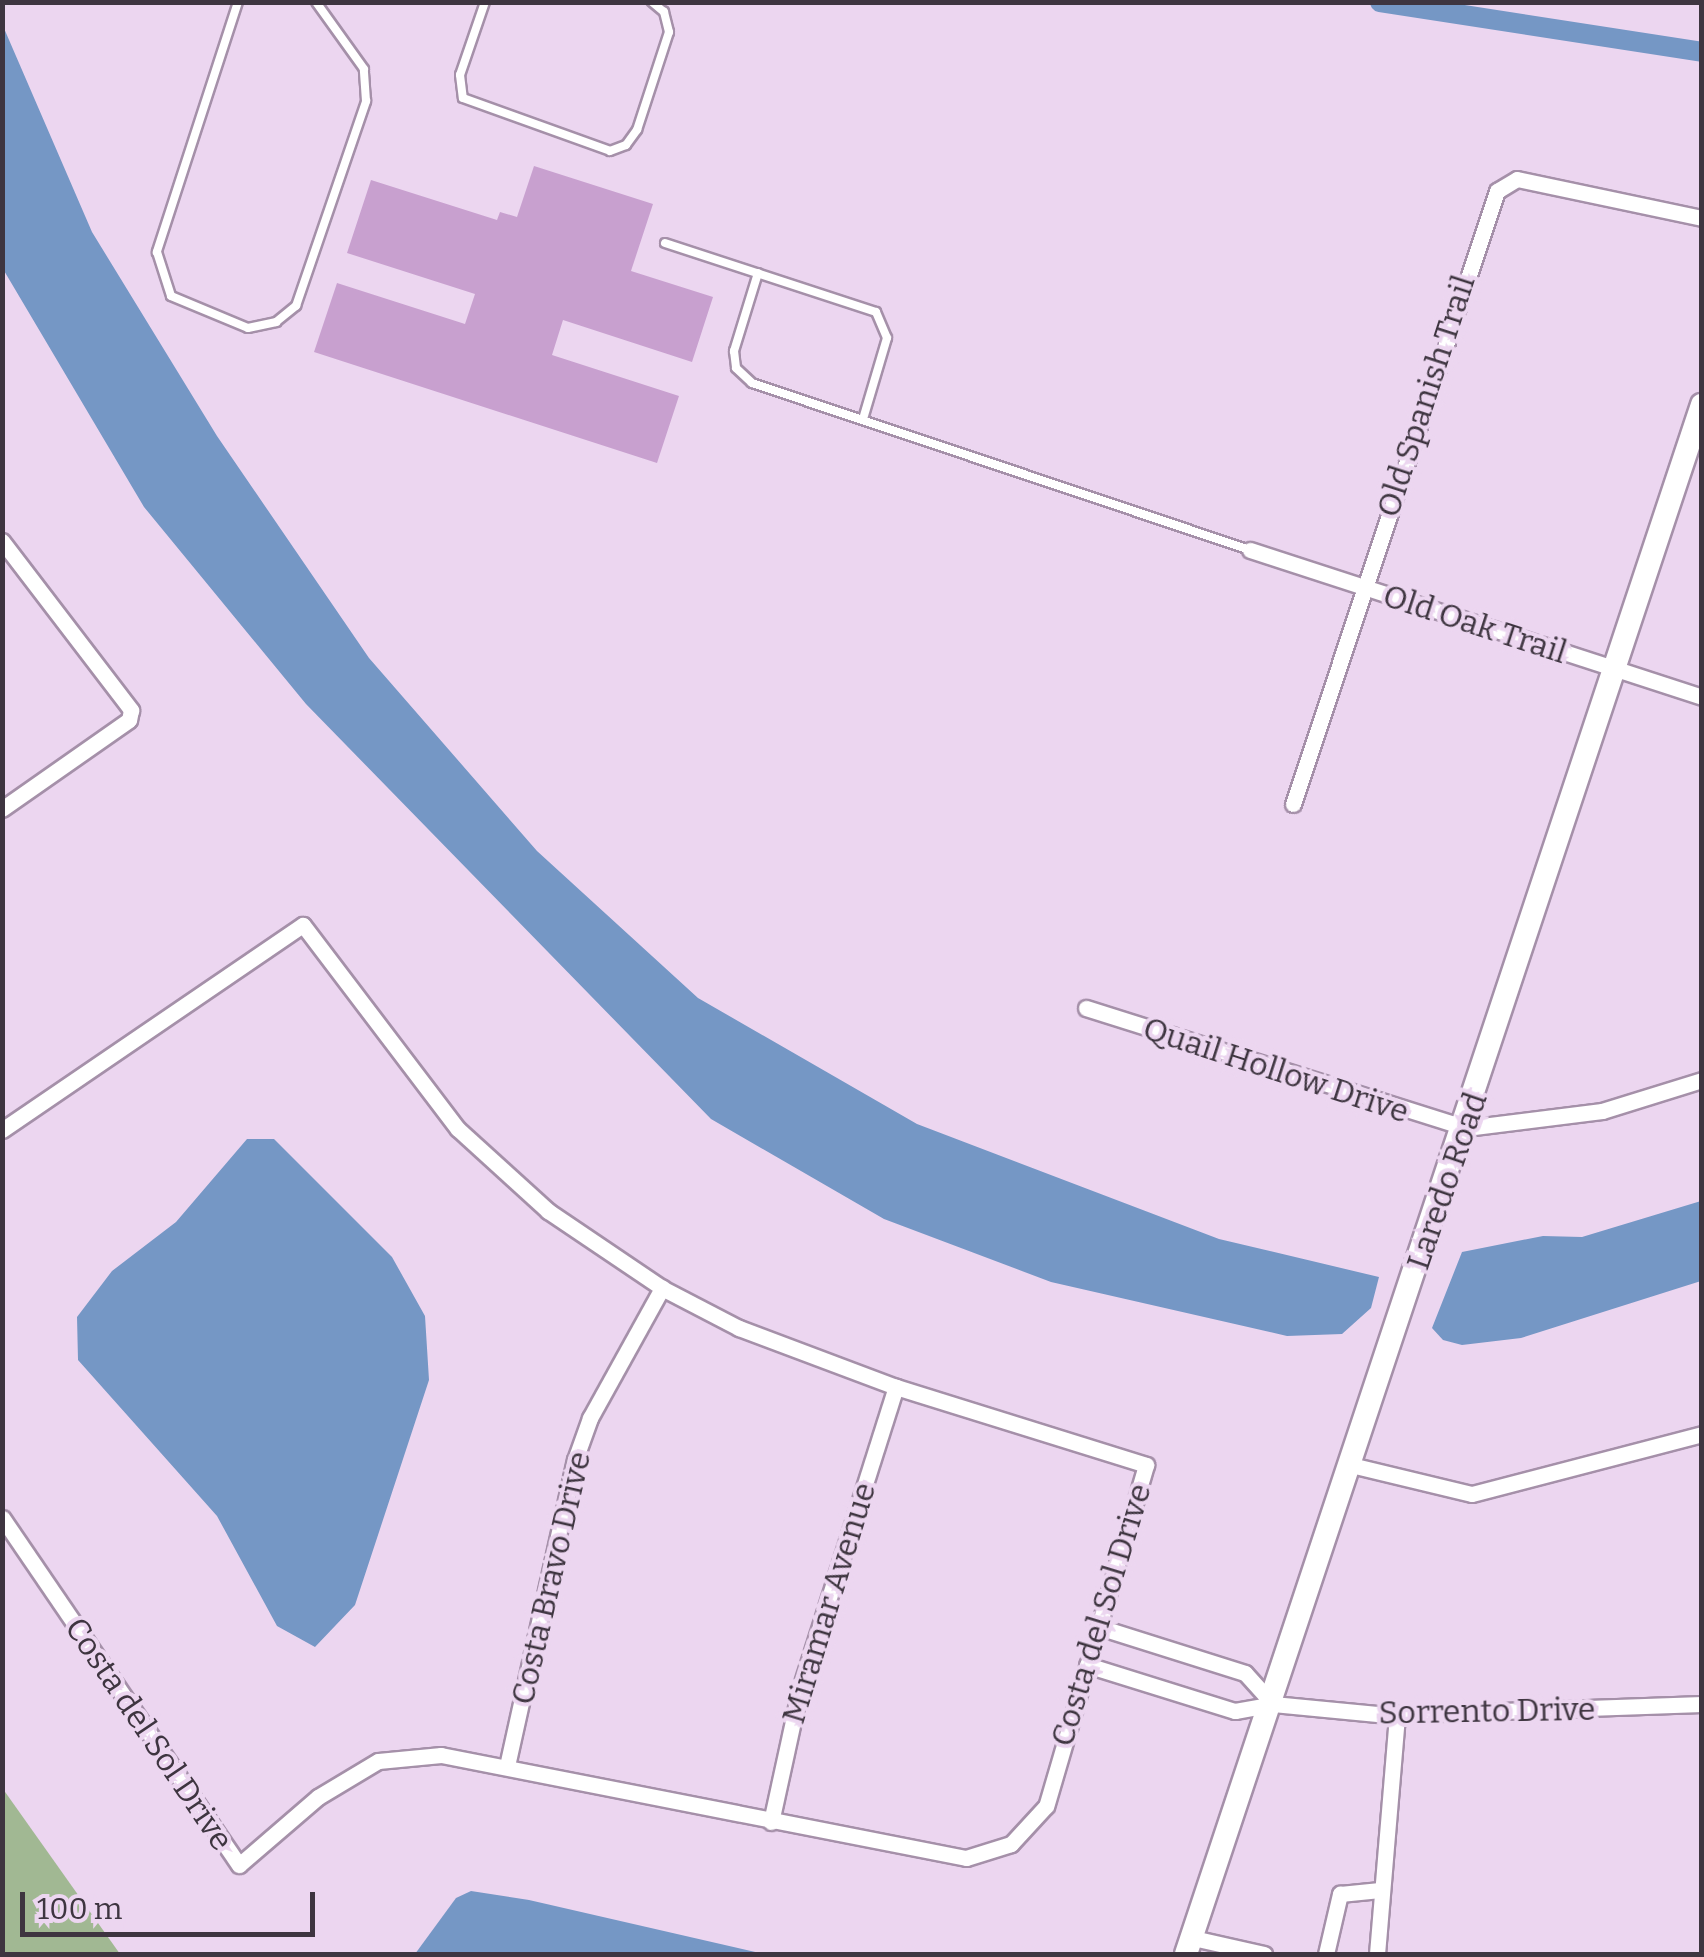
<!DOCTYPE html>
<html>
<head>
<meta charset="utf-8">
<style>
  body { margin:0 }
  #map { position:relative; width:1704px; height:1957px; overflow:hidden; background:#ecd6f0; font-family:Bitter,serif }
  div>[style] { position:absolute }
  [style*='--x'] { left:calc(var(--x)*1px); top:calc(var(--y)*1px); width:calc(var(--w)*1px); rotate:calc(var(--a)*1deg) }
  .green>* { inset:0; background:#a1b893 }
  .water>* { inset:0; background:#7597c5 }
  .canal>* { height:20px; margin:-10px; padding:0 10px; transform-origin:10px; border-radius:10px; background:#7597c5 }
  .building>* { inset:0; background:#c8a0cf }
  .roads { filter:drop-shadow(2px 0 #a590a9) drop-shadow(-2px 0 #a590a9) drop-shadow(0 2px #a590a9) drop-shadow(0 -2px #a590a9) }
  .lane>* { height:8px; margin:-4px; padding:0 4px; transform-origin:4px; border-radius:4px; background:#fff }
  .street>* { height:15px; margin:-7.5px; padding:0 7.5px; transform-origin:7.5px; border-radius:7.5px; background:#fff }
  .secondary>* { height:22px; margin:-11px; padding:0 11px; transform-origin:11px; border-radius:11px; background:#fff }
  span { translate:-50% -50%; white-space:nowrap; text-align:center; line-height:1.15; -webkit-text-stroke:8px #ecd6f0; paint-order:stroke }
  .street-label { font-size:32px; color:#3e3540 }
  .frame { position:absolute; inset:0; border:5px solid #3e3540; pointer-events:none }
  .scale { position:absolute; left:20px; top:1892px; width:295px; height:45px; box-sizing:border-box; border:5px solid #3e3540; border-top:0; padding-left:12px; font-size:30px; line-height:35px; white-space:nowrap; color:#3e3540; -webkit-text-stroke:8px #ecd6f0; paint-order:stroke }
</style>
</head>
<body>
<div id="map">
  <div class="green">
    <i style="clip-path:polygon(2px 1789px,3px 1789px,120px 1954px,3px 1954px)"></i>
  </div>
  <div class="water">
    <i style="clip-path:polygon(3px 26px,92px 232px,217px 436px,369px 658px,537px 851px,698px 998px,917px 1124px,1219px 1239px,1379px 1277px,1371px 1308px,1342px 1334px,1287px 1336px,1051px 1282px,884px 1219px,711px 1119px,306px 704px,144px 507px,3px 269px)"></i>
    <i style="clip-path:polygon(247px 1139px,274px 1139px,392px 1257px,425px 1316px,429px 1380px,355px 1605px,315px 1647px,277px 1626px,217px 1516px,78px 1360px,77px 1317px,112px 1271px,176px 1222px)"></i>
    <i style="clip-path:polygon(1701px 1201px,1701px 1281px,1521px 1338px,1462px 1345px,1443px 1340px,1432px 1328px,1462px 1252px,1543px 1236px,1582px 1237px)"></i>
    <i style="clip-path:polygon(471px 1891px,529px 1900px,764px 1954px,415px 1954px,456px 1898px)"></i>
  </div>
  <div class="canal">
    <i style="--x:1380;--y:2;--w:326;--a:8.8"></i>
  </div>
  <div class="building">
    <i style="clip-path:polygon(534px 166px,653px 204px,631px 271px,713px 297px,692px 362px,563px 320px,552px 355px,679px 396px,657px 463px,314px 352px,337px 283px,465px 324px,475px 294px,347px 253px,371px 180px,497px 220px,500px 212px,517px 217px)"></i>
  </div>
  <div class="roads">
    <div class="lane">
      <i style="--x:238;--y:2;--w:263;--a:108"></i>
      <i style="--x:157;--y:252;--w:46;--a:72.3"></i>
      <i style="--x:171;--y:296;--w:83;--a:22.6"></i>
      <i style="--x:248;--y:328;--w:29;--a:-12"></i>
      <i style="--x:276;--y:322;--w:26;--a:-39"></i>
      <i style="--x:296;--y:306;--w:217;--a:-71.1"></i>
      <i style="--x:366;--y:101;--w:32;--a:-94"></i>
      <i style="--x:364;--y:69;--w:82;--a:-125.6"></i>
      <i style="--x:485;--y:2;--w:77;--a:108.9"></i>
      <i style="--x:460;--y:75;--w:23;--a:83"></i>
      <i style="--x:463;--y:98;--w:156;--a:19.8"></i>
      <i style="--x:610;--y:151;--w:17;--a:-21"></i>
      <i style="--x:626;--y:145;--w:19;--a:-54"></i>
      <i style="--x:637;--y:130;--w:103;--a:-71.9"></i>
      <i style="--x:669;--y:32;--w:21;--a:-104"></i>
      <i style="--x:664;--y:12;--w:16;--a:-140"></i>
      <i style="--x:665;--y:243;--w:222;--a:18.1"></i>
      <i style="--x:876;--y:312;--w:28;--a:67"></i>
      <i style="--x:887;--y:338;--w:84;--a:106.5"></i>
      <i style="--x:758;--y:273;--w:82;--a:107.1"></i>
      <i style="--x:734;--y:351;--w:17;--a:83"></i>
      <i style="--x:736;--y:368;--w:22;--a:43"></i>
      <i style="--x:752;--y:383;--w:525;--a:18.54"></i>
    </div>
    <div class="street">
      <i style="--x:2;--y:541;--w:213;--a:52.6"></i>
      <i style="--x:131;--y:710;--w:10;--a:101"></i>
      <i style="--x:129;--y:720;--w:155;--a:145"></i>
      <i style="--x:1250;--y:550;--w:475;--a:18"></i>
      <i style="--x:1293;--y:804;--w:646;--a:-71.59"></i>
      <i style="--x:1497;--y:191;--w:23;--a:-31"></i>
      <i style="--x:1517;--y:179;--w:189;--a:11.9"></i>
      <i style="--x:1086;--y:1008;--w:398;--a:17.5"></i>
      <i style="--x:1466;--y:1128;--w:137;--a:-7.1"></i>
      <i style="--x:1602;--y:1111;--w:105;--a:-17.2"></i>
      <i style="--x:2;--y:1130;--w:364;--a:-34.3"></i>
      <i style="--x:303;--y:925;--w:256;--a:52.8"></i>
      <i style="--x:458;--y:1129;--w:122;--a:42.3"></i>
      <i style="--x:548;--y:1211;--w:138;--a:34"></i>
      <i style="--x:662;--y:1288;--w:87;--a:27.5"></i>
      <i style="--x:739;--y:1328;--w:168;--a:20.6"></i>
      <i style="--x:896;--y:1387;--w:262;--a:17.3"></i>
      <i style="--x:1146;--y:1465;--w:355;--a:106.3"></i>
      <i style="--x:1046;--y:1806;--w:52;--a:132.6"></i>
      <i style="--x:1011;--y:1844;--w:47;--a:162.7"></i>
      <i style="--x:966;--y:1858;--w:535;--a:-168.9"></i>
      <i style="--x:441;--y:1755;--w:63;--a:174.6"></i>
      <i style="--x:378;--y:1761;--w:70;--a:149"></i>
      <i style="--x:318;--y:1797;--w:104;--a:139.3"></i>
      <i style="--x:239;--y:1865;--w:420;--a:-124.3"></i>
      <i style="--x:1351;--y:1465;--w:124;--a:13.5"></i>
      <i style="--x:1472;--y:1494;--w:238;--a:-14.6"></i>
      <i style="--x:1099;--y:1627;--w:153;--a:17.5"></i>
      <i style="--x:1245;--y:1673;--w:42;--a:47.9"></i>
      <i style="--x:1087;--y:1665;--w:155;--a:17.3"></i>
      <i style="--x:1235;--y:1711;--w:39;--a:-10"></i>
      <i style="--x:1273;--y:1704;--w:115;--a:5.5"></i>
      <i style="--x:1387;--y:1715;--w:315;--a:-2"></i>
      <i style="--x:507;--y:1766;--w:313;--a:-77.5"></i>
      <i style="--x:575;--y:1460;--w:45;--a:-70.3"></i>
      <i style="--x:590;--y:1418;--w:149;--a:-61"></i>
      <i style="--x:771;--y:1822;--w:136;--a:-77.7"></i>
      <i style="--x:800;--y:1689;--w:317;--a:-72.4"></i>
      <i style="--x:1193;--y:1938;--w:73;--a:12.7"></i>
      <i style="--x:1326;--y:1954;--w:62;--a:-76.9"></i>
      <i style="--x:1340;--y:1894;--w:40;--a:-5.7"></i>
      <i style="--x:1377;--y:1954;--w:241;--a:-85.2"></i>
    </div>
    <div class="secondary">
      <i style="--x:1186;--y:1954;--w:1633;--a:-71.58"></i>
    </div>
  </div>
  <div class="street-label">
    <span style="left:1426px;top:396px;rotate:-72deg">Old Spanish Trail</span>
    <span style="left:1475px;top:624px;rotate:18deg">Old Oak Trail</span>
    <span style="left:1276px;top:1070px;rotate:18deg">Quail Hollow Drive</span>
    <span style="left:1447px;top:1181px;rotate:-71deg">Laredo Road</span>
    <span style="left:551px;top:1578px;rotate:-77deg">Costa Bravo Drive</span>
    <span style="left:829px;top:1603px;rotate:-73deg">Miramar Avenue</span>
    <span style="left:1101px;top:1615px;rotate:-73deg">Costa del Sol Drive</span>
    <span style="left:1487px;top:1711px;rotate:-1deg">Sorrento Drive</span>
    <span style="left:149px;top:1734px;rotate:56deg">Costa del Sol Drive</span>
  </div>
  <div class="frame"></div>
  <div class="scale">100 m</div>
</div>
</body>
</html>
